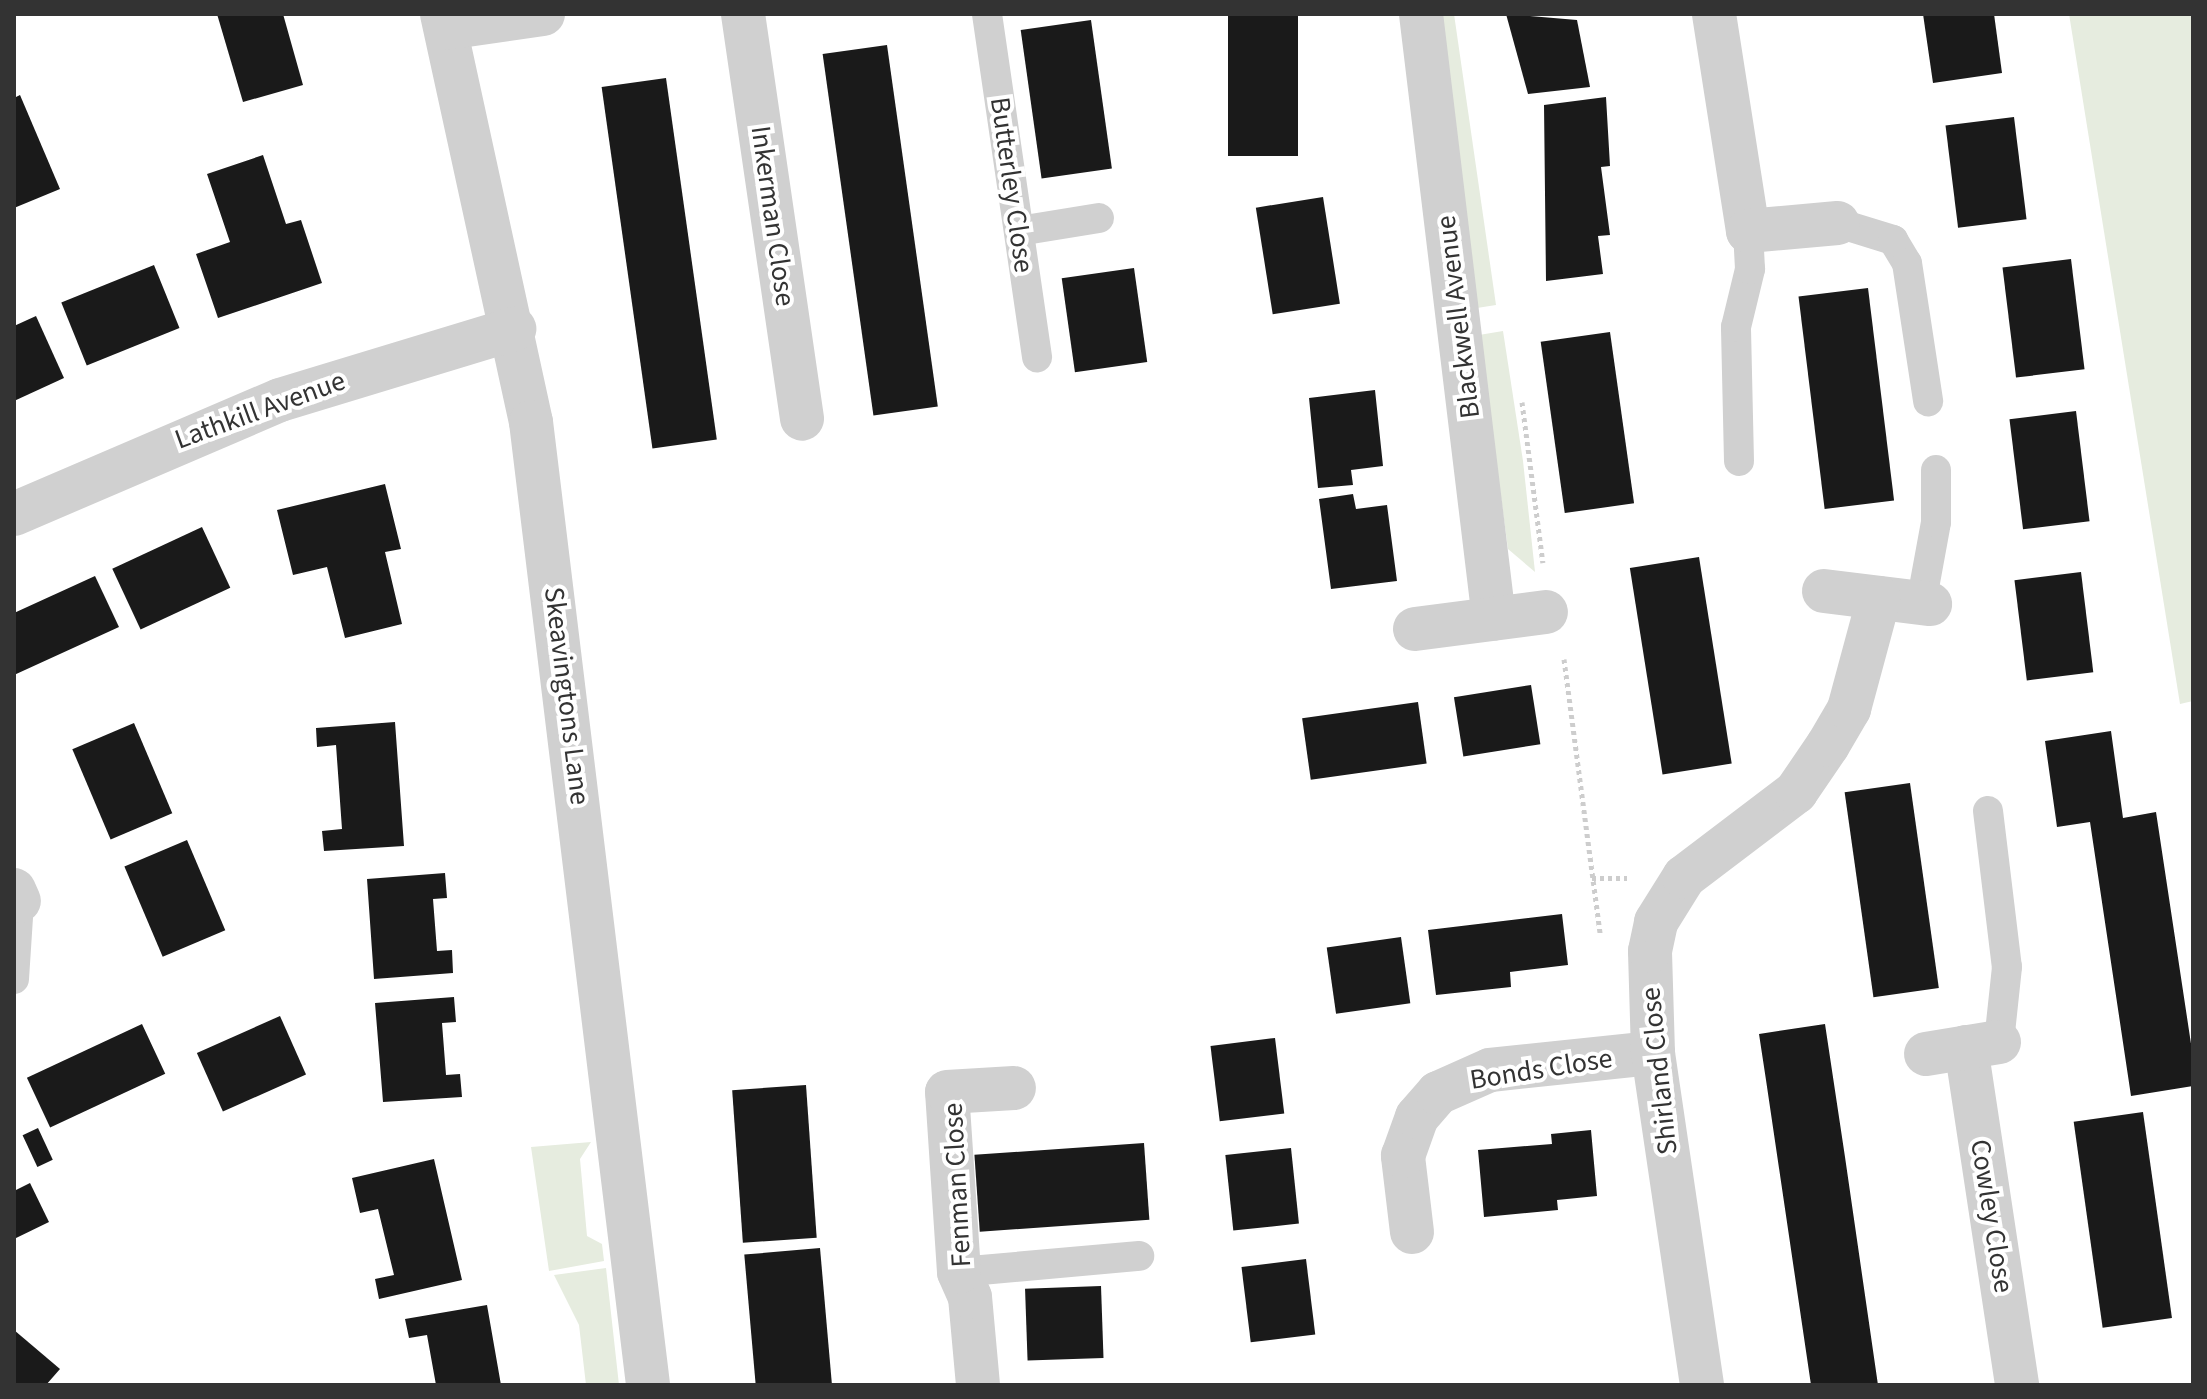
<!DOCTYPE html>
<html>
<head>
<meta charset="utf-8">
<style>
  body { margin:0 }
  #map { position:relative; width:2207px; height:1399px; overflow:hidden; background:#fff; font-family:"Source Sans 3",sans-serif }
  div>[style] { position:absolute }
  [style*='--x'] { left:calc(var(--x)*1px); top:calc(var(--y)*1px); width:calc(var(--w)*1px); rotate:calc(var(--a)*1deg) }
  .green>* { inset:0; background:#e6ecdf }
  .building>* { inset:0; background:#1a1a1a; transform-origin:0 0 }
  .path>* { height:5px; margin-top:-2.5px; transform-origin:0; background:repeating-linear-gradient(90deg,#cdcdcd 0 4px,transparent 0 8px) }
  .lane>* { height:30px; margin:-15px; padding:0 15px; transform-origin:15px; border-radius:15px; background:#d0d0d0 }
  .street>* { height:44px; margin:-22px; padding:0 22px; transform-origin:22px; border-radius:22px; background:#d0d0d0 }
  span { translate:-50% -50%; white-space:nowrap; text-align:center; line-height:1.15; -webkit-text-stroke:8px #fff; paint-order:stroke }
  .street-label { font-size:28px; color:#333 }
  .frame { position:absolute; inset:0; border:16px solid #333; pointer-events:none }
</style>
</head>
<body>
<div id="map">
  <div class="green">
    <i style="clip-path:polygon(1441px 14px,1454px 14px,1496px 305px,1477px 308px)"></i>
    <i style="clip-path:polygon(2069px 14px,2193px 14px,2193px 701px,2180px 704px)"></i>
    <i style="clip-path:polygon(1503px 331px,1523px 461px,1535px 572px,1508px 549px,1479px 335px)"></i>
    <i style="clip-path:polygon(591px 1142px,580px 1159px,587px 1236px,602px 1244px,604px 1261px,549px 1271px,531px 1147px)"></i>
    <i style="clip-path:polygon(606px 1268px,619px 1385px,586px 1385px,579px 1325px,554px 1275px)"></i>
  </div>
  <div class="building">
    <i style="clip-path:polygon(217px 14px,283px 14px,303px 85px,243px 102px)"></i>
    <i style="left:1228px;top:14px;width:70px;height:142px"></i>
    <i style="clip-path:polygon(1506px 14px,1577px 20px,1590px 87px,1528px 94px)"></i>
    <i style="clip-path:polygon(1923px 14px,1994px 14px,2002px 73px,1933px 83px)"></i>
    <i style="left:1091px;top:20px;width:150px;height:71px;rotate:82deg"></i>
    <i style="left:887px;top:45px;width:365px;height:65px;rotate:82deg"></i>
    <i style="left:666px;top:78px;width:365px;height:65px;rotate:82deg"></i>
    <i style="clip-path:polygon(20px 95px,60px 189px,14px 208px,14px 98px)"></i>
    <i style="clip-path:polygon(1606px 97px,1610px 166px,1601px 167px,1610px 235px,1598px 236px,1603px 274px,1546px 281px,1544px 105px)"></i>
    <i style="left:2014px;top:117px;width:103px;height:69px;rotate:83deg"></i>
    <i style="clip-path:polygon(263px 155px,286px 224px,301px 220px,322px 283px,218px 318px,196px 254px,230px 242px,207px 174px)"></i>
    <i style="left:1323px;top:197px;width:108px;height:68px;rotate:81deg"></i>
    <i style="left:2071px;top:259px;width:111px;height:69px;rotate:83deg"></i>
    <i style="left:154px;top:265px;width:68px;height:100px;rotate:68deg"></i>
    <i style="left:1134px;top:268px;width:95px;height:73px;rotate:82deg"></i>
    <i style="left:1868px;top:288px;width:214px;height:70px;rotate:83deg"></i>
    <i style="clip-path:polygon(36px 316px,64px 378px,14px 401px,14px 326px)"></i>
    <i style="left:1610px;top:332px;width:173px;height:70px;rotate:82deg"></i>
    <i style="clip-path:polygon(1375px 390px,1383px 466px,1351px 470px,1353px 485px,1318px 488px,1309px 398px)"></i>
    <i style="left:2076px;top:411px;width:111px;height:67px;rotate:83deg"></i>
    <i style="clip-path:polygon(385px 484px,401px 549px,385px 552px,402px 624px,345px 638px,327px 567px,293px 575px,277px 510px)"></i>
    <i style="clip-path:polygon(1353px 494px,1356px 509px,1387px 505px,1397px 581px,1331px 589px,1319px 499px)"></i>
    <i style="left:202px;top:527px;width:67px;height:99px;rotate:65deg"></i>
    <i style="left:1699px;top:557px;width:209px;height:70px;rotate:81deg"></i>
    <i style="left:2081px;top:572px;width:101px;height:67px;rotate:83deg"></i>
    <i style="clip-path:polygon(95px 576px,119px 627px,14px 675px,14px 613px)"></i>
    <i style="left:1531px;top:685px;width:60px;height:78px;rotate:81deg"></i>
    <i style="left:1418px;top:702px;width:62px;height:117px;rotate:82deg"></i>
    <i style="clip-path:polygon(395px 722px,404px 846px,324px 851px,322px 831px,342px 829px,336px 745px,317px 747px,316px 728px)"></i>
    <i style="left:134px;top:723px;width:98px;height:67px;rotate:67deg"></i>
    <i style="clip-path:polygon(2111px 731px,2123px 818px,2156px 812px,2193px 1057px,2193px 1086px,2131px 1096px,2090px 822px,2057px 827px,2045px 741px)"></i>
    <i style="left:1910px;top:783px;width:207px;height:66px;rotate:82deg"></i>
    <i style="left:187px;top:840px;width:98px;height:68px;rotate:67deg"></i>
    <i style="clip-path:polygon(445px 873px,447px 898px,433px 899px,437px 951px,452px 950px,453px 973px,374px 979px,367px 879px)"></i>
    <i style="clip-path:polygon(1562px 914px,1568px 965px,1510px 972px,1511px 987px,1436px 995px,1428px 930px)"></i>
    <i style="left:1401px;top:937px;width:67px;height:75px;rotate:82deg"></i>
    <i style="clip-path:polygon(454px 997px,456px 1022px,442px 1023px,446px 1075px,460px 1074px,462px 1097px,383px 1102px,375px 1003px)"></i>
    <i style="left:280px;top:1016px;width:64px;height:91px;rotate:66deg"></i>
    <i style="left:142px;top:1024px;width:55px;height:127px;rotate:65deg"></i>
    <i style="clip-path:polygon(1825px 1024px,1845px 1157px,1878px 1385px,1811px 1385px,1766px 1080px,1759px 1034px)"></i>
    <i style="left:1275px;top:1038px;width:76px;height:65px;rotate:83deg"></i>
    <i style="left:806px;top:1085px;width:153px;height:74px;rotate:86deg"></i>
    <i style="left:2143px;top:1112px;width:208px;height:70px;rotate:82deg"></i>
    <i style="left:38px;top:1128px;width:35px;height:17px;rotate:65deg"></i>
    <i style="clip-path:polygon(1591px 1130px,1597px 1196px,1557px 1200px,1558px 1210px,1484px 1217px,1478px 1150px,1552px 1144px,1551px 1134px)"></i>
    <i style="left:1144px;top:1143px;width:77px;height:170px;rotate:86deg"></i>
    <i style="left:1291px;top:1148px;width:76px;height:66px;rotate:84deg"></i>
    <i style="clip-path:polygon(434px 1159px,462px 1280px,379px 1299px,375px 1279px,394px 1275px,378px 1209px,360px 1213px,352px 1178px)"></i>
    <i style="clip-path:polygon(30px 1183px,49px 1222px,14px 1239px,14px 1191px)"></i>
    <i style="left:820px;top:1248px;width:136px;height:76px;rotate:85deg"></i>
    <i style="left:1306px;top:1259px;width:76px;height:65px;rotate:83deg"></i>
    <i style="left:1101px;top:1286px;width:72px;height:76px;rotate:88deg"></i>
    <i style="clip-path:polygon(487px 1305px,501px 1385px,436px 1385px,427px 1335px,409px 1338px,405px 1319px)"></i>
    <i style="clip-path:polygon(14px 1330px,60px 1369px,46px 1385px,14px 1385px)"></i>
  </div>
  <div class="path">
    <i style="--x:1522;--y:402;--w:162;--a:82.6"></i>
    <i style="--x:1564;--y:659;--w:277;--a:82.5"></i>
    <i style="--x:1592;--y:878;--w:35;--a:0"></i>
  </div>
  <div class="lane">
    <i style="--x:987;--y:14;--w:347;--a:81.7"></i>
    <i style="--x:1838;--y:223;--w:58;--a:17.2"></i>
    <i style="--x:1893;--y:240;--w:27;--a:59"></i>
    <i style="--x:1907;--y:263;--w:140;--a:81.3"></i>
    <i style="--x:1019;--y:231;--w:81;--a:-9.2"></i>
    <i style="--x:1739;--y:461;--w:134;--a:-91.3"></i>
    <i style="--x:1736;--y:327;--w:60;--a:-76.4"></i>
    <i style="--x:1750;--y:269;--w:38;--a:-93"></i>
    <i style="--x:1921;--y:604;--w:83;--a:-79.6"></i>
    <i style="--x:1936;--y:522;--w:52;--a:-90"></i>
    <i style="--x:1988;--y:811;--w:157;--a:83.1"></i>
    <i style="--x:2007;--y:967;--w:75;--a:96.1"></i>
    <i style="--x:14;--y:979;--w:78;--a:-86.3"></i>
    <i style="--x:959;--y:1272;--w:181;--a:-5.1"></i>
  </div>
  <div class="street">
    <i style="--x:442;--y:14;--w:418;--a:77.7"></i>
    <i style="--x:531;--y:422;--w:970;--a:83.07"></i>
    <i style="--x:743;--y:14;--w:409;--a:81.7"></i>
    <i style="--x:1421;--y:14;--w:609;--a:83.12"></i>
    <i style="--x:1714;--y:14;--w:220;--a:81.1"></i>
    <i style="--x:1748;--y:231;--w:90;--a:-5.1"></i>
    <i style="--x:446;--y:28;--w:98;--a:-8.2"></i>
    <i style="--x:14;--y:514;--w:289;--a:-23.2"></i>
    <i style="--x:280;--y:400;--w:245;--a:-16.9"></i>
    <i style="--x:1824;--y:591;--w:107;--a:7"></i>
    <i style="--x:1415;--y:629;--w:132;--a:-7.4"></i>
    <i style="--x:14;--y:890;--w:12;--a:66"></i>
    <i style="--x:1966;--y:1047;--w:342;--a:81.4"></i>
    <i style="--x:1926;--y:1054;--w:74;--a:-9.3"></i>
    <i style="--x:1412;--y:1232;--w:77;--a:-96.8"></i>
    <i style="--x:1403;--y:1156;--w:41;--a:-70.3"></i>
    <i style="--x:1417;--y:1117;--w:32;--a:-49"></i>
    <i style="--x:1438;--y:1093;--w:57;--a:-23.9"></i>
    <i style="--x:1490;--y:1070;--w:164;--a:-6"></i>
    <i style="--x:978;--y:1385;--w:88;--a:-95.2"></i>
    <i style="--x:970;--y:1297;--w:27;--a:-114"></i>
    <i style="--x:959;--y:1272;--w:180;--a:-93.8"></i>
    <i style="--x:947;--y:1092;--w:67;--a:-3.4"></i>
    <i style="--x:1702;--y:1385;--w:336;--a:-98.4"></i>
    <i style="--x:1653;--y:1053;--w:102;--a:-91.7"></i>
    <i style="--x:1650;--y:951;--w:30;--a:-78"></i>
    <i style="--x:1656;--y:922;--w:53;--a:-58.1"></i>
    <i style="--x:1684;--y:877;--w:141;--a:-37.2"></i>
    <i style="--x:1796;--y:792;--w:57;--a:-55.8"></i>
    <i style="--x:1828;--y:745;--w:42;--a:-59.7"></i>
    <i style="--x:1849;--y:709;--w:115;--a:-74.9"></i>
  </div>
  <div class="street-label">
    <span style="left:1012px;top:185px;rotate:82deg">Butterley Close</span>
    <span style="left:773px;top:216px;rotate:82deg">Inkerman Close</span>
    <span style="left:1458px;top:317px;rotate:-97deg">Blackwell Avenue</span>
    <span style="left:260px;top:410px;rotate:-20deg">Lathkill Avenue</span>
    <span style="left:567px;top:696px;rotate:83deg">Skeavingtons Lane</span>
    <span style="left:1541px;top:1069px;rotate:-9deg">Bonds Close</span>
    <span style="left:1659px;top:1071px;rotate:-96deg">Shirland Close</span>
    <span style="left:957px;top:1185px;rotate:-93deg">Fenman Close</span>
    <span style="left:1992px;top:1216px;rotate:81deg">Cowley Close</span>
  </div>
  <div class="frame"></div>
</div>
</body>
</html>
